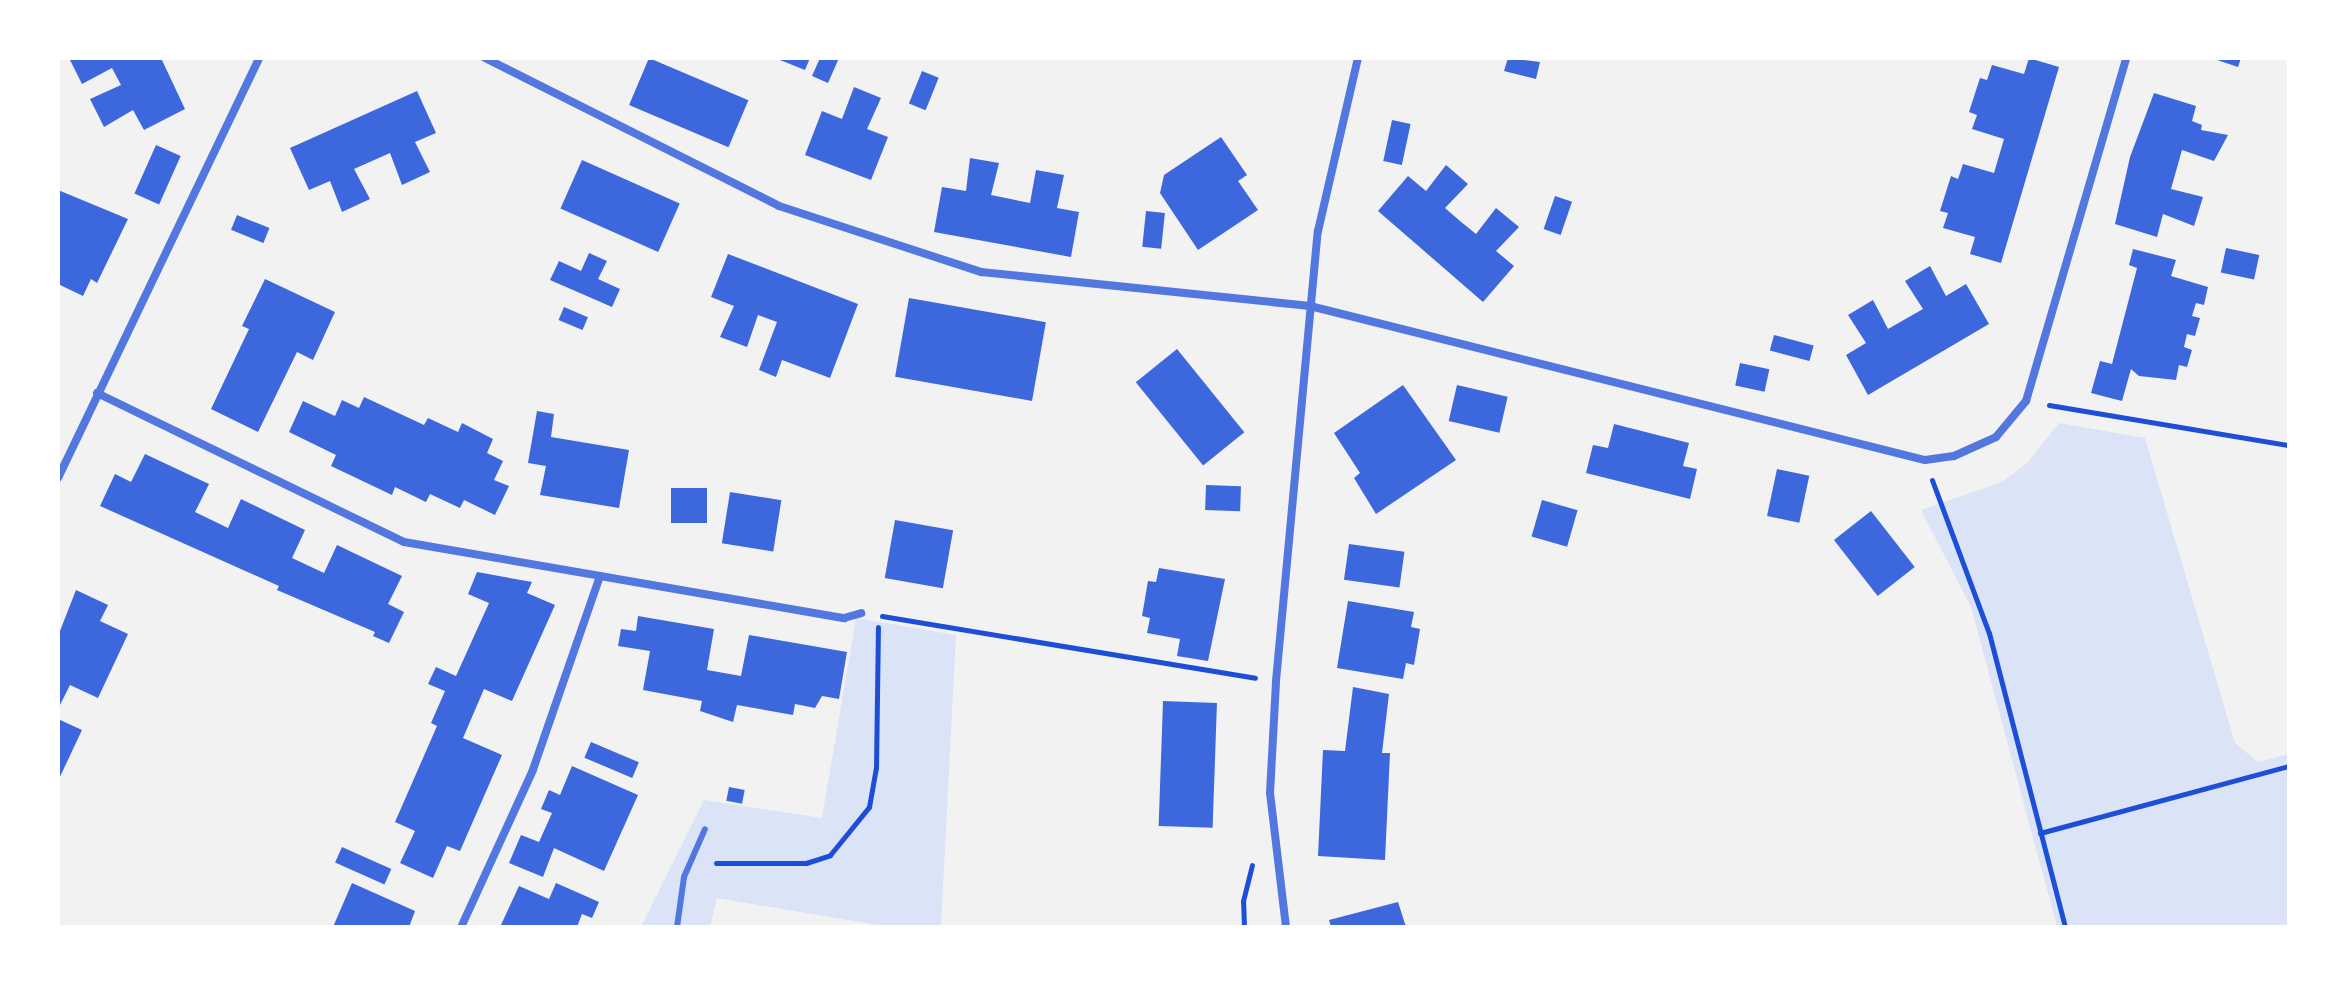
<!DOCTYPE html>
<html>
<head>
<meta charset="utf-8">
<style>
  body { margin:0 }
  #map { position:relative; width:2347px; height:985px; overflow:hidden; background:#f2f2f2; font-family:Overpass,sans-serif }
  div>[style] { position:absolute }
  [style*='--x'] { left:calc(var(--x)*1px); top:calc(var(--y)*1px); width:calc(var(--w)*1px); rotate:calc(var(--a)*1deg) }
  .green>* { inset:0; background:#dbe4f7 }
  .building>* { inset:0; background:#3d67dc; transform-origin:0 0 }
  .path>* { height:5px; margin:-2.5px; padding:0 2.5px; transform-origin:2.5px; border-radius:2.5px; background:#1d4ed8 }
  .service>* { height:6px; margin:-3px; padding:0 3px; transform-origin:3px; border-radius:3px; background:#5277de }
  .minor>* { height:8px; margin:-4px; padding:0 4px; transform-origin:4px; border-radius:4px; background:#5277de }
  span { translate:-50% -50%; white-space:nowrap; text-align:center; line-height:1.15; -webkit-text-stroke:6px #fff; paint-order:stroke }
  .frame { position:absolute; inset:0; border:60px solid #fff; pointer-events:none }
</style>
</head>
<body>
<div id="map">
  <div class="green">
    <i style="clip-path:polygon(2059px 423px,2145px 438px,2235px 743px,2258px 762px,2289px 754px,2289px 927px,2057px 927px,1971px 607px,1921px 510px,2002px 482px,2027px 463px)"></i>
    <i style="clip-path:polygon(856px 618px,956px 635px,941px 927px,889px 927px,717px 898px,710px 927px,641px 927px,704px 800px,822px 818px)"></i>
  </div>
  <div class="building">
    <i style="clip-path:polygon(69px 58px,161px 58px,185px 109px,144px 130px,133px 110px,104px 127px,90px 99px,121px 85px,112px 68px,82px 84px)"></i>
    <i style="left:649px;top:58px;width:108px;height:51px;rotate:23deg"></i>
    <i style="clip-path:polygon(775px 58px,810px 58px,805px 70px)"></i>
    <i style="clip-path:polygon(820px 58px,839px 58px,828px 83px,812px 76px)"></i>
    <i style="clip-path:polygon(1508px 58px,1540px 62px,1536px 79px,1504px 71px)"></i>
    <i style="clip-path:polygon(2029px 58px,2059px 67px,2001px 263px,1970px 254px,1975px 237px,1943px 228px,1948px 213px,1940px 211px,1951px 176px,1958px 179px,1963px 164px,1994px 173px,2004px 139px,1972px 129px,1977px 115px,1969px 112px,1980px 78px,1987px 80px,1992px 65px,2024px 74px)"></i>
    <i style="clip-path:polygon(2211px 58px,2241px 58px,2238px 67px)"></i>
    <i style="left:922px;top:71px;width:18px;height:35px;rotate:22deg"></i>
    <i style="clip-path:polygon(854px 87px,881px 98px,867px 129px,888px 137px,871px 180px,805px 155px,822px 111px,842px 119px)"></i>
    <i style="clip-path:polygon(417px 91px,436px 133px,415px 142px,430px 172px,402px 185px,390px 153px,354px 169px,370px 199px,342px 212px,330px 181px,309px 190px,290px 148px)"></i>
    <i style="clip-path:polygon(2154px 93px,2196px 106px,2192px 121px,2202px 125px,2201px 130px,2228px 135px,2214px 161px,2182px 150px,2171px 189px,2203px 197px,2194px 226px,2163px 214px,2157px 237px,2115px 224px,2130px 157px)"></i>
    <i style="left:1392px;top:120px;width:19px;height:42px;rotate:12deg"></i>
    <i style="clip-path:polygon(1221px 137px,1247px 175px,1238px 181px,1258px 210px,1198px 250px,1160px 193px,1164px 175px)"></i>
    <i style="left:156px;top:145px;width:27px;height:53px;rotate:24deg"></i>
    <i style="clip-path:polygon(970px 158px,999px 163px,991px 195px,1030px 203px,1036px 170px,1064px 175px,1057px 208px,1079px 212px,1071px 257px,934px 232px,942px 187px,966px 191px)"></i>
    <i style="left:582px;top:160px;width:107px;height:53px;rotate:24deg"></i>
    <i style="clip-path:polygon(1446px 165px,1468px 184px,1445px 208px,1460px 221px,1476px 234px,1496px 208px,1519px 227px,1496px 251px,1514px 266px,1483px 302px,1378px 211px,1408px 176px,1426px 191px)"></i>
    <i style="clip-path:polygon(58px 190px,128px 219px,97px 283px,91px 279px,83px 296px,58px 284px)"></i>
    <i style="left:1555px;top:196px;width:18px;height:35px;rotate:19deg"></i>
    <i style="left:1146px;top:211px;width:19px;height:36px;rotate:6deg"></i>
    <i style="left:237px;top:215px;width:35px;height:16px;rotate:22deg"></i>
    <i style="left:2226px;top:248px;width:34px;height:25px;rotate:12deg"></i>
    <i style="clip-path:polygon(2133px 249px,2176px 260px,2171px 276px,2208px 287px,2204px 305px,2196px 303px,2192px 316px,2200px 318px,2195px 336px,2187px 334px,2184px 347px,2192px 350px,2187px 367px,2179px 365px,2176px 380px,2139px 376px,2131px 369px,2122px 401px,2091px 393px,2100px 361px,2112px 364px,2137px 268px,2129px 265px)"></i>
    <i style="clip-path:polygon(589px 253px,607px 261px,598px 279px,620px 289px,612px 307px,550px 280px,559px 261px,581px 271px)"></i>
    <i style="clip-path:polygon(728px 254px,858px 304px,830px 378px,782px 360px,776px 377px,759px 370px,777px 322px,758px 315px,747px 347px,720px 337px,734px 306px,711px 297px)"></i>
    <i style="clip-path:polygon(1930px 266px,1946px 296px,1966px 284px,1989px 324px,1868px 395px,1846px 355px,1866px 343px,1848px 315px,1873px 300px,1888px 329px,1923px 309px,1905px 281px)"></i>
    <i style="clip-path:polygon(265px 279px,335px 312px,313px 360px,297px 352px,258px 432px,211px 409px,249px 329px,242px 326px)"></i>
    <i style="left:909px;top:298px;width:139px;height:80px;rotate:10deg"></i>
    <i style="left:564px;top:307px;width:26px;height:14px;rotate:23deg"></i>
    <i style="left:1774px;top:335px;width:41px;height:16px;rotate:15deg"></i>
    <i style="left:1177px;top:349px;width:107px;height:53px;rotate:51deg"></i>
    <i style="left:1740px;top:363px;width:30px;height:23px;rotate:12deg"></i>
    <i style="clip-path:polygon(1403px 385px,1456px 460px,1376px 514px,1354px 478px,1360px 473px,1334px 433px)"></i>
    <i style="left:1457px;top:385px;width:52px;height:37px;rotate:13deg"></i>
    <i style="clip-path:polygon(364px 397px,424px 425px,428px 418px,458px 432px,462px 423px,493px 439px,487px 453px,503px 461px,494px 480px,509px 486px,495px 515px,464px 500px,460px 508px,430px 494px,426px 502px,395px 487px,392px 495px,331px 466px,336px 455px,289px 432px,303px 401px,335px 416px,342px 400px,359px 408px)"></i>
    <i style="clip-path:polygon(537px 411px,554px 414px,551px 437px,629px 450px,619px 508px,540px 495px,546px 466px,528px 463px)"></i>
    <i style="clip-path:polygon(1614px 424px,1689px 443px,1683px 466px,1697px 469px,1690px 499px,1586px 473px,1593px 445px,1608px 448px)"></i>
    <i style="clip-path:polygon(145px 454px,209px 484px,195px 512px,228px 528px,241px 499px,305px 530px,292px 558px,324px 573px,337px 545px,402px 576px,388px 604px,404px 612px,389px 643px,373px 636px,375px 632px,277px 590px,279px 586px,100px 506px,115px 474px,131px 482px)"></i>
    <i style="left:1777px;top:469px;width:33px;height:48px;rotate:12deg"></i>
    <i style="left:1206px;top:485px;width:35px;height:25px;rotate:2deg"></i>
    <i style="left:671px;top:488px;width:36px;height:35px"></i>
    <i style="left:730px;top:492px;width:52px;height:52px;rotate:9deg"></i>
    <i style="left:1542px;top:500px;width:37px;height:38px;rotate:16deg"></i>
    <i style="left:1871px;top:511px;width:71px;height:47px;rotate:52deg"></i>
    <i style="left:895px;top:520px;width:59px;height:59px;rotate:10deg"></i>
    <i style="left:1349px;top:544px;width:56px;height:36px;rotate:8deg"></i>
    <i style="clip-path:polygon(1159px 568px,1225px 579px,1208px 661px,1177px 656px,1180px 639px,1147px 633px,1150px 618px,1142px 616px,1148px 581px,1156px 582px)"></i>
    <i style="clip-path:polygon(477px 572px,532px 582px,527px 593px,555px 605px,512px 701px,484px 689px,463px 738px,502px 755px,460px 851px,447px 846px,433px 878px,400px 863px,415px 831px,395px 822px,437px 726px,431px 723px,445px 691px,428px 684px,436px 667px,456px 676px,489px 603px,468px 594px)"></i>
    <i style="clip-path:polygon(76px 590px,108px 605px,100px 621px,128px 634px,98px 698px,70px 685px,58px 709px,58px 636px)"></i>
    <i style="clip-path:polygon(1348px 601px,1414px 612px,1411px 627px,1420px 629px,1414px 665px,1406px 663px,1403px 679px,1337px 668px)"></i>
    <i style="clip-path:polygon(638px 616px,714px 629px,707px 670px,741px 676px,749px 635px,847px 652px,839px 699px,822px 696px,815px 708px,795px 704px,793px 715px,737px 705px,733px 722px,700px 711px,702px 701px,643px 690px,650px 651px,618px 646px,621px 629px,636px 631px)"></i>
    <i style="clip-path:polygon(1353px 687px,1389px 694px,1382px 753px,1390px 753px,1385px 860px,1318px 856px,1323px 750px,1345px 751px)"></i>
    <i style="left:1163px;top:701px;width:54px;height:125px;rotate:2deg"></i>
    <i style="clip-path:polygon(58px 719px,82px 730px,58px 781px)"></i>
    <i style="left:591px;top:742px;width:52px;height:17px;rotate:23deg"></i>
    <i style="clip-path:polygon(572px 766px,638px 795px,604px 871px,554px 848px,543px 877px,509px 863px,521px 835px,539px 842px,552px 813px,541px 809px,549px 790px,560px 795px)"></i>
    <i style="left:729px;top:787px;width:16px;height:14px;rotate:11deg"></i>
    <i style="left:342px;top:847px;width:54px;height:17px;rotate:24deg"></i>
    <i style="clip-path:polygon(352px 883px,415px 911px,409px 927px,333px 927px)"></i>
    <i style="clip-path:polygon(556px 883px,599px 902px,592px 918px,582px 914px,577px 927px,500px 927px,519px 886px,549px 899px)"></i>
    <i style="clip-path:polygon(1398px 902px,1406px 927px,1331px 927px,1329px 920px)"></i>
  </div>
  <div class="path">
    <i style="--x:2049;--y:405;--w:243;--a:9.5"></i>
    <i style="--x:1932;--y:480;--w:163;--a:69.6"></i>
    <i style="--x:1989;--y:633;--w:304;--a:75.5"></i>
    <i style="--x:882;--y:616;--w:378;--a:9.4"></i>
    <i style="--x:2040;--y:833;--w:258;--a:-15.1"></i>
    <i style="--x:716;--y:863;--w:90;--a:0"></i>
    <i style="--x:806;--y:863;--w:25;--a:-18"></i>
    <i style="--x:830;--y:855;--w:62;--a:-50.9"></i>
    <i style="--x:869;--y:807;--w:40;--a:-80"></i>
    <i style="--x:876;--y:768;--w:141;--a:-89.2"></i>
    <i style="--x:1244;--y:927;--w:26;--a:-92"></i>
    <i style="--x:1243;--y:901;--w:37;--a:-76"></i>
  </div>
  <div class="service">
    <i style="--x:677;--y:927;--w:50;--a:-82"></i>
    <i style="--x:684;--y:877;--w:52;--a:-66.4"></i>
  </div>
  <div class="minor">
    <i style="--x:485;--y:58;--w:329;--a:26.7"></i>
    <i style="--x:779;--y:206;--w:213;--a:18.1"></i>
    <i style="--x:981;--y:272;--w:331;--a:5.9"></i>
    <i style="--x:1310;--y:306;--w:634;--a:14.06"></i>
    <i style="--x:1925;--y:460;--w:29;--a:-8"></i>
    <i style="--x:1954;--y:456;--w:46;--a:-24.3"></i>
    <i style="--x:1996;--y:437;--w:47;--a:-50.2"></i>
    <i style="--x:2026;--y:401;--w:357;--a:-73.7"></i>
    <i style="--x:97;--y:393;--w:341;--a:25.9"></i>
    <i style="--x:404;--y:542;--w:199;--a:9.8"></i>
    <i style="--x:600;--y:576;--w:205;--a:109.1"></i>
    <i style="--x:533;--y:770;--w:173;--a:114.6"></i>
    <i style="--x:58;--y:478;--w:466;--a:-64.4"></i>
    <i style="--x:600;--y:576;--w:248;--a:9.8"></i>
    <i style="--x:844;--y:618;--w:18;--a:-16"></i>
    <i style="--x:1286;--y:927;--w:135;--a:-96.8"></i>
    <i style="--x:1270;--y:793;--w:112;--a:-86.9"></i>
    <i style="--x:1276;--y:681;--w:452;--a:-84.7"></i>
    <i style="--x:1318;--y:231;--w:178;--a:-77"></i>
  </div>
  <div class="frame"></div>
</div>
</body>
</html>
